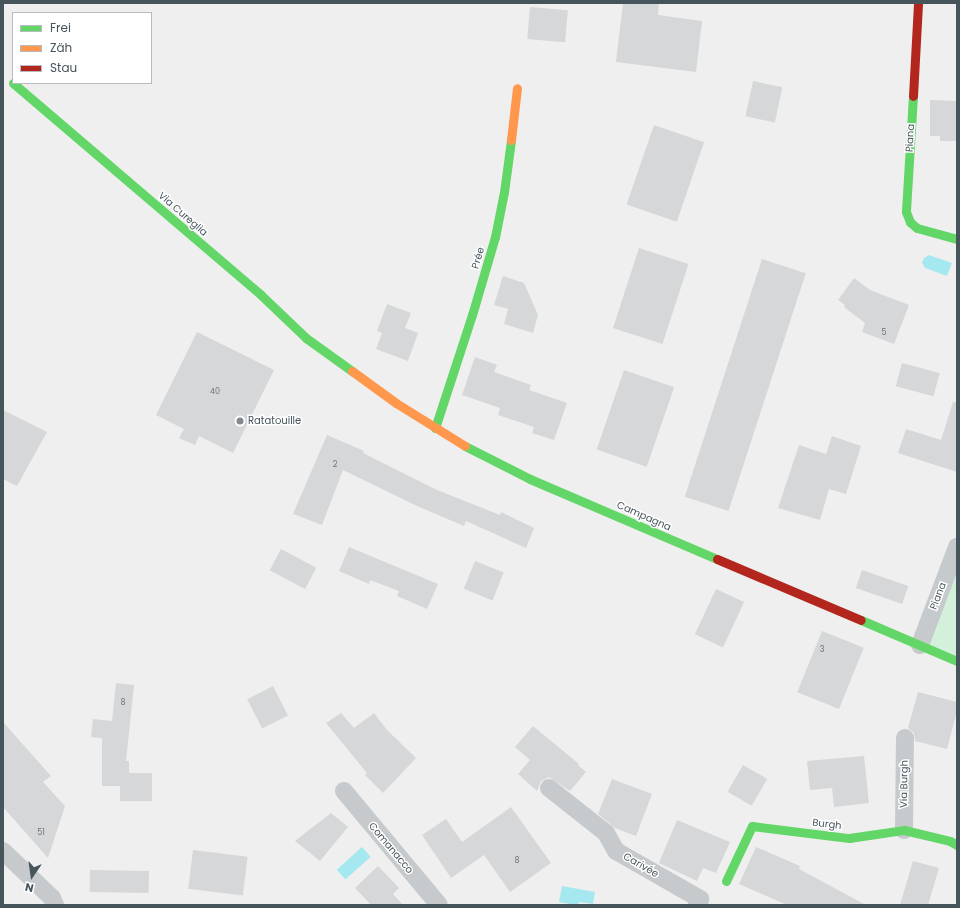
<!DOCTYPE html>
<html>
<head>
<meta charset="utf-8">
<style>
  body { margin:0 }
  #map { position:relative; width:960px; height:908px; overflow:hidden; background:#f0efef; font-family:Poppins,sans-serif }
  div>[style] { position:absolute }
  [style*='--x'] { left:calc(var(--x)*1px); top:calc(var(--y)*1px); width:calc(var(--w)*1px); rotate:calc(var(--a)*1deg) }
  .green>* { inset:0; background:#d3f0da }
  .water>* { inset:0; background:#a6e8ef; transform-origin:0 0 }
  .building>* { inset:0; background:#d6d7d8; transform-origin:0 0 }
  .street>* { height:18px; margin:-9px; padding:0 9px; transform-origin:9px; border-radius:9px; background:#c6cacc }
  .fast>* { height:9px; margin:-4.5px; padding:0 4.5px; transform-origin:4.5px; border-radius:4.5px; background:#63d668 }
  .slow>* { height:9px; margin:-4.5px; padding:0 4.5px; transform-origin:4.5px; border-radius:4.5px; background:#ff974d }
  .jam>* { height:9px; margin:-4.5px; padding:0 4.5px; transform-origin:4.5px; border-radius:4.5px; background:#b3261e }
  .dots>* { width:11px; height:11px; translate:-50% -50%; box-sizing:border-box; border:2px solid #fff; border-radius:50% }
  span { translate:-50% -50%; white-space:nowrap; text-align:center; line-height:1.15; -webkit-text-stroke:3px #fff; paint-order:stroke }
  .number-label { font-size:8px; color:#6c767c }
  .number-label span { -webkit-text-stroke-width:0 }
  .street-label { font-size:10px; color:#46545c }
  .poi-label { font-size:10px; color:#46545c }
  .left { translate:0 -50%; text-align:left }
  .frame { position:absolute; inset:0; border:4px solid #46545c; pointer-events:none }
  .legend { position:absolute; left:12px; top:12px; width:140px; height:72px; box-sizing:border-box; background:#fff; border:1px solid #b5bbbe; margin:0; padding:5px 7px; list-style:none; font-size:12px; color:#46545c }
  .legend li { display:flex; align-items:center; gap:8px; height:20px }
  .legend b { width:20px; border:1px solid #b5bbbe }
  .north { position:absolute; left:12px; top:856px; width:40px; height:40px; -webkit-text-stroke:3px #fff; paint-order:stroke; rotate:193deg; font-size:11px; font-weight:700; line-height:16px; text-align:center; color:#46545c }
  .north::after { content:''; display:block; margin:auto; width:14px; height:18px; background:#46545c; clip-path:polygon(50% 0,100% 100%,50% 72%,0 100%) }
</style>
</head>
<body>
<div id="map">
  <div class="green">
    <i style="clip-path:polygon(957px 547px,957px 661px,920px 645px)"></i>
  </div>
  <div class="water">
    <i style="clip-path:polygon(929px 255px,952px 263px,947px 276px,925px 268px,922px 263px,924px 258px)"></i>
    <i style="left:362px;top:847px;width:13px;height:34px;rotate:48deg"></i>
    <i style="clip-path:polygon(562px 886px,595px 892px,593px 904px,579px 902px,578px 905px,575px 905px,559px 902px)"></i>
  </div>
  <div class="building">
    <i style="clip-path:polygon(623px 3px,659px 3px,658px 15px,702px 21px,696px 72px,616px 62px)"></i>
    <i style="left:530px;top:7px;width:38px;height:32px;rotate:5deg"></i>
    <i style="left:753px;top:81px;width:30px;height:36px;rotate:12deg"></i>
    <i style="clip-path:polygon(930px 100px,957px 101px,957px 141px,940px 141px,940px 136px,930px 136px)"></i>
    <i style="left:654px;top:125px;width:53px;height:84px;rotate:19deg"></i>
    <i style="left:639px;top:248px;width:52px;height:84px;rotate:18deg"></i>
    <i style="left:762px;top:259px;width:46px;height:250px;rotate:18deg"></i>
    <i style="clip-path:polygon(503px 276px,524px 283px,538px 315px,533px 333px,504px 324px,508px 309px,494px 305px)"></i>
    <i style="clip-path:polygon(854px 278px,870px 290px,909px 305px,894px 344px,862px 332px,865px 323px,844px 307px,845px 305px,838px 300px)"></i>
    <i style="clip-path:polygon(387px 304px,411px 313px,405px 328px,418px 333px,408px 361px,376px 349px,382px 333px,377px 331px)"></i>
    <i style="clip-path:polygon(197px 332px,274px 370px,233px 453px,199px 436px,195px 445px,179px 438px,184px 429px,156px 415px)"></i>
    <i style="clip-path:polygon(475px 357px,497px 365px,494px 372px,531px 385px,529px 390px,567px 403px,554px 440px,532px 433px,534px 427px,498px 415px,500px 408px,462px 395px)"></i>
    <i style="left:902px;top:363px;width:39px;height:24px;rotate:15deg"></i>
    <i style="left:624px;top:370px;width:53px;height:84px;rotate:19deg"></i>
    <i style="clip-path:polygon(953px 402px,957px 402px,957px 472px,898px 453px,906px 429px,941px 440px)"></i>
    <i style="clip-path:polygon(3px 410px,47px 432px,17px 486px,3px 479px)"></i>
    <i style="clip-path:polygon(327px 435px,364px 451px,363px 453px,437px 490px,500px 515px,501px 512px,534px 528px,526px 548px,466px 521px,464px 526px,417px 506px,343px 470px,322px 525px,293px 514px)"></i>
    <i style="clip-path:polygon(832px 436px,861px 446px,846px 494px,829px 489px,820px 520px,778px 508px,799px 445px,826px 454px)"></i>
    <i style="clip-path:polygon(349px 547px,438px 584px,427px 609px,397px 596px,399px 591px,370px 580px,369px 584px,339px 571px)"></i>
    <i style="left:281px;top:549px;width:40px;height:24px;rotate:28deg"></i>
    <i style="left:475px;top:561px;width:31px;height:30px;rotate:22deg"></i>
    <i style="left:862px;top:570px;width:49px;height:19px;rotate:19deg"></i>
    <i style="left:716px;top:589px;width:31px;height:50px;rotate:25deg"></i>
    <i style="left:822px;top:631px;width:45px;height:66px;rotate:22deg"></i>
    <i style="clip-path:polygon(116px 683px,134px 685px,126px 761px,129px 761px,129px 773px,152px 773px,152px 801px,120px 801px,120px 786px,102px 786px,102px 738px,91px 737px,93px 719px,112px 721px)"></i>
    <i style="left:273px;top:686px;width:33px;height:29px;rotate:63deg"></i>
    <i style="clip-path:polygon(918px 692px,957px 702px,957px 711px,947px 749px,915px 741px,914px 733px,908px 728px)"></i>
    <i style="clip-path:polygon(341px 713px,354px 728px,374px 713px,387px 730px,416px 758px,383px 793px,365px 775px,367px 773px,326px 723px)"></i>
    <i style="clip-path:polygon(3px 722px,51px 776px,43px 782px,65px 806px,48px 858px,3px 807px)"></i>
    <i style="clip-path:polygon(533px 726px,579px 764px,578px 765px,586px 772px,570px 791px,549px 777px,541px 781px,537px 791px,518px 774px,530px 760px,515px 747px)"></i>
    <i style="clip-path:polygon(864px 756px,869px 803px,834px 807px,832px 788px,810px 790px,807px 761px)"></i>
    <i style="left:743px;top:765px;width:28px;height:31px;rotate:30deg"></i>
    <i style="clip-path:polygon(612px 779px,652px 794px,636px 836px,615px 828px,598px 814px)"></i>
    <i style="clip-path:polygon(511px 807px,551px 863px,510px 892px,484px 855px,451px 878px,422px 835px,446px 819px,462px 842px)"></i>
    <i style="clip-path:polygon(331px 813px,348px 827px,320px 861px,295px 841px)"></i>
    <i style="clip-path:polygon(677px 820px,730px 842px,716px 873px,703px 868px,697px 881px,659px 863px)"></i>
    <i style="clip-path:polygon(756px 847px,800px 866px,799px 869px,866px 905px,787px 905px,739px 884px)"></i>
    <i style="left:193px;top:850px;width:55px;height:39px;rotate:7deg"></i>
    <i style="clip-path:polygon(913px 861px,939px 868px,928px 905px,900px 905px)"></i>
    <i style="clip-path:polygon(378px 866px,399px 888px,393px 894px,403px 905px,371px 905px,355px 888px)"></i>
    <i style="left:90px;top:870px;width:59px;height:22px;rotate:1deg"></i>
  </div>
  <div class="street">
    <i style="--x:920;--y:645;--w:105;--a:-69.3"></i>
    <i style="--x:549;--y:788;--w:73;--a:38.3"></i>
    <i style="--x:606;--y:833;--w:21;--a:61"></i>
    <i style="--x:616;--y:851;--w:97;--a:29.7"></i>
    <i style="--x:700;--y:899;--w:7;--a:117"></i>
    <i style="--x:344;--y:791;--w:148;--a:50.2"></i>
    <i style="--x:904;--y:830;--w:92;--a:-89.4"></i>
    <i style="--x:3;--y:851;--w:68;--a:43.8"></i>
    <i style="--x:52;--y:898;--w:8;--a:67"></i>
  </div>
  <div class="fast">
    <i style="--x:13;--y:83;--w:326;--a:40.5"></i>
    <i style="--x:261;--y:295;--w:62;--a:43.7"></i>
    <i style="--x:306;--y:338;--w:57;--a:35.7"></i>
    <i style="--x:913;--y:96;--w:116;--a:93.5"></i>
    <i style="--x:906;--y:212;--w:11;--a:68"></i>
    <i style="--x:910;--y:222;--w:9;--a:41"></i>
    <i style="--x:917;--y:228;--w:41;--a:15.4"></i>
    <i style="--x:435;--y:428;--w:119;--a:-71.9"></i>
    <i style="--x:472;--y:315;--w:81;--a:-73.6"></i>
    <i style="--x:495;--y:237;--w:46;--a:-78.7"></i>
    <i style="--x:504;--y:192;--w:52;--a:-82.3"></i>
    <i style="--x:465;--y:446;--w:73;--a:26.9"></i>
    <i style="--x:530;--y:479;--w:203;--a:23.2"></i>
    <i style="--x:861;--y:620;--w:104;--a:23.1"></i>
    <i style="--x:726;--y:881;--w:61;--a:-64.7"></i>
    <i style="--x:752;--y:826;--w:98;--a:7.1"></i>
    <i style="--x:849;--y:838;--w:56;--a:-8.3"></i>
    <i style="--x:904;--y:830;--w:47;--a:13.4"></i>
    <i style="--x:950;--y:841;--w:8;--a:30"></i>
  </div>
  <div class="slow">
    <i style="--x:511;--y:140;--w:52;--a:-83.4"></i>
    <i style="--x:352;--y:371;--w:54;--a:36"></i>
    <i style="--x:396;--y:403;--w:81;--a:31.9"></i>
  </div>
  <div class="jam">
    <i style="--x:913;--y:96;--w:93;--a:-86.9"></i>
    <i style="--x:717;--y:559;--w:156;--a:23"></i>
  </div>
  <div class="dots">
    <i style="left:240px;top:421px;background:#828a8f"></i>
  </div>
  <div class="number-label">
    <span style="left:884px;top:333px">5</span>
    <span style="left:215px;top:392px">40</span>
    <span style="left:335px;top:465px">2</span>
    <span style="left:822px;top:650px">3</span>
    <span style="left:123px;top:703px">8</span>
    <span style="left:41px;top:833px">51</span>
    <span style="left:517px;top:861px">8</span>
  </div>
  <div class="street-label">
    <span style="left:910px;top:138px;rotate:-87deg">Piana</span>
    <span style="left:183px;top:214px;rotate:41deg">Via Cureglia</span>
    <span style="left:478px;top:258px;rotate:-74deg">Prée</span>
    <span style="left:644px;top:516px;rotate:24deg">Campagna</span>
    <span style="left:938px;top:596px;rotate:-69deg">Piana</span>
    <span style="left:904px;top:784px;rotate:-89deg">Via Burgh</span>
    <span style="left:827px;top:824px;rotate:7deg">Burgh</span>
    <span style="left:391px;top:848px;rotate:50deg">Comanacco</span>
    <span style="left:641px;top:865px;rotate:30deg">Carivée</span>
  </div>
  <div class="poi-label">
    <span class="left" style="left:248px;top:421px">Ratatouille</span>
  </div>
  <div class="frame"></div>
  <ul class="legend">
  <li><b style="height:5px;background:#63d668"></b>Frei</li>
  <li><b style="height:5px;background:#ff974d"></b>Zäh</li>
  <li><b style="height:5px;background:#b3261e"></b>Stau</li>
  </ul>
  <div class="north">N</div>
</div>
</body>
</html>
